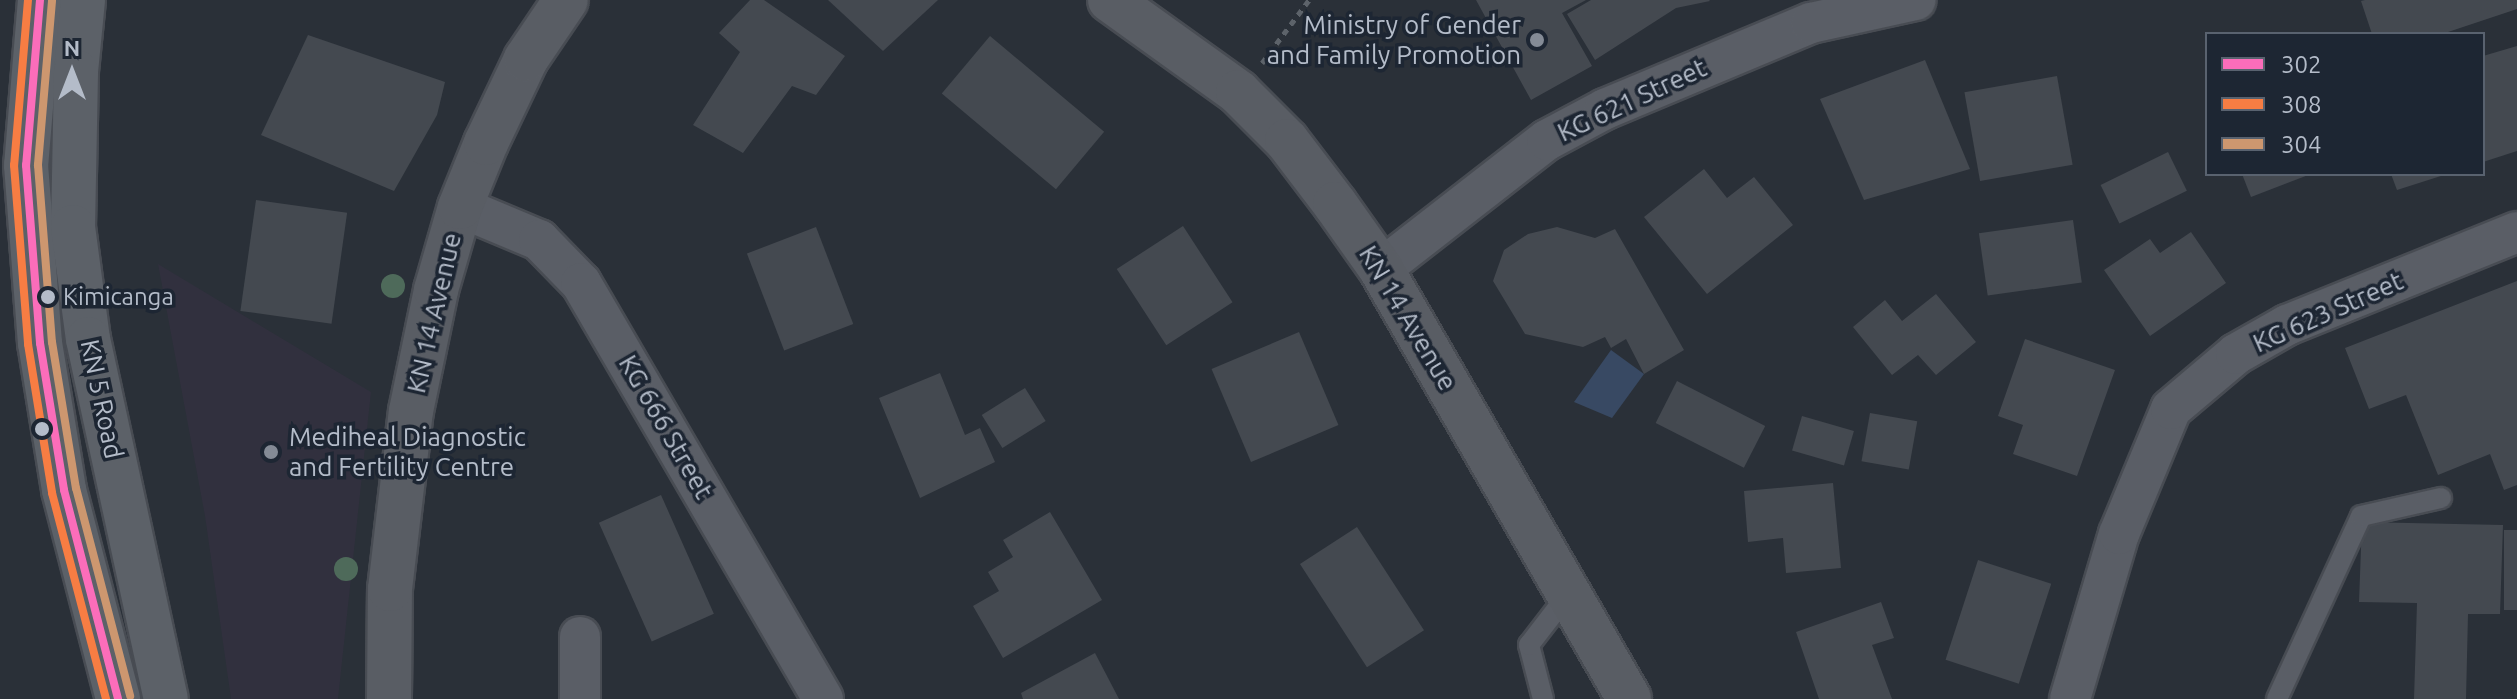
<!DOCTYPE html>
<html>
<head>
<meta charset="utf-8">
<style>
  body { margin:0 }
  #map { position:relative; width:2517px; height:699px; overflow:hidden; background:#2a3038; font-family:Ubuntu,sans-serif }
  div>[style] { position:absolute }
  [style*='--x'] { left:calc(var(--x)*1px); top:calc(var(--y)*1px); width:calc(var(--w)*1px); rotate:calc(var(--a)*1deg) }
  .medical>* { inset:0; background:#31303e }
  .water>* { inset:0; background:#384963 }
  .building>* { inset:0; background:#444950; transform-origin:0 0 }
  .path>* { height:5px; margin-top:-2.5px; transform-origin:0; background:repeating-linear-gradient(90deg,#5d636a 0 6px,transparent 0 12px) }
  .roads { filter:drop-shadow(2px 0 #484c53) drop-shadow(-2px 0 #484c53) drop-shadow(0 2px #484c53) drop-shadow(0 -2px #484c53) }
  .lane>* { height:20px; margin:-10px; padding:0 10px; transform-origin:10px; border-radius:10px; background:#5a5e66 }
  .street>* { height:40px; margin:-20px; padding:0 20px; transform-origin:20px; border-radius:20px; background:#5a5e66 }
  .secondary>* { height:44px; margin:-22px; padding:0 22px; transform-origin:22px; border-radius:22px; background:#595d64 }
  .primary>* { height:44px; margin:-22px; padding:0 22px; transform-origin:22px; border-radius:22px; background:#5c6168 }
  .bus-1>* { height:8px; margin:-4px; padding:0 4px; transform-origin:4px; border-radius:4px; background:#fb6dba }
  .bus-2>* { height:8px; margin:-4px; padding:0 4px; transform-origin:4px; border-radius:4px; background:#f77d43 }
  .bus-3>* { height:8px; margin:-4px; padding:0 4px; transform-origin:4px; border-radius:4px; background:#cd976f }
  .trees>* { width:24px; height:24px; margin:-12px; border-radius:50%; background:#4e6a5a }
  .dots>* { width:22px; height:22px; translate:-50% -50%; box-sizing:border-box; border:4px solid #1d2633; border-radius:50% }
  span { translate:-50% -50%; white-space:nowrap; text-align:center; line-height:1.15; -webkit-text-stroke:7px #1d2633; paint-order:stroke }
  .bus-label { font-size:24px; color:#b4bcc9 }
  .left { translate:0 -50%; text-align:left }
  .poi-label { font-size:26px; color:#b4bcc9 }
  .right { translate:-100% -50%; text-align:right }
  .street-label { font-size:26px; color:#b4bcc9 }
  .legend { position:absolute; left:2205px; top:32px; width:280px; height:144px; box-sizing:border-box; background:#1d2633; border:2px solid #59626f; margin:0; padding:10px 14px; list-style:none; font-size:24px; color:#b4bcc9 }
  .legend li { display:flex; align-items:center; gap:16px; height:40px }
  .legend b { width:40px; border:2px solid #59626f }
  .north { position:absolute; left:32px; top:32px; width:80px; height:80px; -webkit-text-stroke:6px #1d2633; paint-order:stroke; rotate:0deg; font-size:22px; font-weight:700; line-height:32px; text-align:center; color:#b4bcc9 }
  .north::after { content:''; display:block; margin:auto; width:28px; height:36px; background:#b4bcc9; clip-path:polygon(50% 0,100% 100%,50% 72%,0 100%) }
</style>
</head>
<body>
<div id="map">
  <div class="medical">
    <i style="clip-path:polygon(158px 264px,371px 392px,338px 699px,231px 699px,205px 516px)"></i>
  </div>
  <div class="water">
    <i style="clip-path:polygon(1611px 350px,1644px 374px,1612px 418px,1574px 402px)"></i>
  </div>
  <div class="building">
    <i style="clip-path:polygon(750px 0,764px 0,845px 56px,816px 95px,792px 86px,743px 153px,693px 125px,740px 52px,719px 33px)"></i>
    <i style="clip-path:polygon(828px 0,938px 0,883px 51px)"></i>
    <i style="clip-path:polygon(1476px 0,1586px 0,1562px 13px,1592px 66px,1531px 100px)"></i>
    <i style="clip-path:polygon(1591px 0,1709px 0,1710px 1px,1676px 8px,1595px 60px,1567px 14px)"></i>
    <i style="clip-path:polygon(2365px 0,2517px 0,2517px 9px,2442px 34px,2372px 34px,2361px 1px)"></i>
    <i style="clip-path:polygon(308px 35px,445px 82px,437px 115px,394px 191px,261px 135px)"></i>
    <i style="left:990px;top:36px;width:149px;height:75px;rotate:40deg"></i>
    <i style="clip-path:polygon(2517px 46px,2517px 151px,2483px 162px,2483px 56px)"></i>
    <i style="clip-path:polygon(1925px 60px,1970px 169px,1864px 200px,1820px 99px)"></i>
    <i style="left:2057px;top:76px;width:90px;height:94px;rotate:80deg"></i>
    <i style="left:2168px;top:152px;width:43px;height:75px;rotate:64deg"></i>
    <i style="clip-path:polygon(1704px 169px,1727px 198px,1754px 177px,1793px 225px,1707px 294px,1644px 217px)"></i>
    <i style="clip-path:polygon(2242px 174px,2311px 174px,2251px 197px)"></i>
    <i style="clip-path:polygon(2391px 174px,2444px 174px,2444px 175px,2397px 190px)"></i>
    <i style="left:256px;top:200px;width:92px;height:112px;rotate:8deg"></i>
    <i style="left:2073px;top:220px;width:63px;height:95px;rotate:82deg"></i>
    <i style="left:1183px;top:226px;width:91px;height:79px;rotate:57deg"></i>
    <i style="left:816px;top:227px;width:104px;height:74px;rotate:69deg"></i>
    <i style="clip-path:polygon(1557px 227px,1595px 238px,1615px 229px,1684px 350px,1644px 374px,1626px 339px,1611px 348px,1605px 337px,1583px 347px,1525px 334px,1493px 281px,1504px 250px,1528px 234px)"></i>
    <i style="clip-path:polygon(2191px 232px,2226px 283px,2150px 336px,2104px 270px,2150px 239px,2160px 253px)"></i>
    <i style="clip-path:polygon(2517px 281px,2517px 485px,2504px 490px,2490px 454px,2438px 475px,2406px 395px,2369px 409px,2345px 348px)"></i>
    <i style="clip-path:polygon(1936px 294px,1976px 342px,1936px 375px,1918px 355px,1892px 375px,1853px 327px,1885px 300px,1902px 321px)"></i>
    <i style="left:1299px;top:332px;width:101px;height:95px;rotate:67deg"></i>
    <i style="clip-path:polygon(2025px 339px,2115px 370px,2077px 476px,2013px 454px,2023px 425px,1998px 416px)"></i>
    <i style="clip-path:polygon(940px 373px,965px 435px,980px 428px,995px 462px,920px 498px,879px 398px)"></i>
    <i style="left:1677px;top:381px;width:99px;height:47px;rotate:27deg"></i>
    <i style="left:1025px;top:388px;width:39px;height:51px;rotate:58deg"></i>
    <i style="left:1870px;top:413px;width:48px;height:49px;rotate:10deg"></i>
    <i style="left:1802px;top:416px;width:54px;height:36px;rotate:16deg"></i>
    <i style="clip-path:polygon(1833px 483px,1841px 568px,1786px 573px,1783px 538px,1748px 542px,1744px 491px)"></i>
    <i style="left:661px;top:495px;width:130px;height:68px;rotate:66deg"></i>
    <i style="clip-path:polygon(1050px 512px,1102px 600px,1003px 658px,973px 606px,999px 591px,988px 572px,1013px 557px,1003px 540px)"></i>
    <i style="clip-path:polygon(2362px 522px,2503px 525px,2500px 614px,2468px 614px,2466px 699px,2414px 699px,2417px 603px,2359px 602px)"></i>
    <i style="left:1357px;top:527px;width:123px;height:68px;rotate:57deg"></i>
    <i style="left:2504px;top:530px;width:13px;height:80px"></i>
    <i style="left:1978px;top:560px;width:77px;height:105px;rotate:18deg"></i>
    <i style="clip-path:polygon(1881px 602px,1894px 638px,1872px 645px,1892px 699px,1819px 699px,1796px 632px)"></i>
    <i style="clip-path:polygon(1095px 653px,1119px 699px,1023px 699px,1021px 693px)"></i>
  </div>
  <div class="path">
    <i style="--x:1262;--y:63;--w:79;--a:-53.3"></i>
  </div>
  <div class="roads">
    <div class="lane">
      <i style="--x:1543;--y:699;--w:56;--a:-104.5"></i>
      <i style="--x:1529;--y:645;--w:67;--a:-52.3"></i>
      <i style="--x:2277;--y:699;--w:201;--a:-65.3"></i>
      <i style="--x:2361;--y:516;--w:82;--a:-12.7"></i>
    </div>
    <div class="street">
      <i style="--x:460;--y:207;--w:86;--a:22.7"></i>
      <i style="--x:539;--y:240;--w:60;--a:45.7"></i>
      <i style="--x:581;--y:283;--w:481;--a:59.8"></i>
      <i style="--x:1381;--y:269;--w:210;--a:-37.9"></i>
      <i style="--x:1547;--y:140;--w:66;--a:-28.1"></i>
      <i style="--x:1605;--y:109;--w:223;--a:-22.7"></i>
      <i style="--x:1811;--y:23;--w:107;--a:-12.4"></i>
      <i style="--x:580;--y:699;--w:62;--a:-90"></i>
      <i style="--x:2070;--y:699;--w:172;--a:-73.5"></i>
      <i style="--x:2119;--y:534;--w:135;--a:-67.4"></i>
      <i style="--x:2171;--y:409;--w:85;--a:-40.2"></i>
      <i style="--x:2236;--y:354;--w:59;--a:-29.6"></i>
      <i style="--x:2287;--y:325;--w:248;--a:-22"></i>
    </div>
    <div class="secondary">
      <i style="--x:1110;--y:0;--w:158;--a:35.7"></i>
      <i style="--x:1238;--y:92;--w:69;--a:45"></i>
      <i style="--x:1287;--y:141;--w:79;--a:52.7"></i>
      <i style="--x:1335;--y:204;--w:80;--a:54.7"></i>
      <i style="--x:1381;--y:269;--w:496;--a:60"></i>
      <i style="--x:389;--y:699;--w:110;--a:-89.5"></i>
      <i style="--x:390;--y:589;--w:179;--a:-83.3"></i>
      <i style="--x:411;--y:411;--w:124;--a:-78.3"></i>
      <i style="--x:436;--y:290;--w:86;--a:-73.9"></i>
      <i style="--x:460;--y:207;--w:69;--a:-67.9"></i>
      <i style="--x:486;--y:143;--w:93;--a:-64.5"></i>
      <i style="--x:526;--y:59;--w:71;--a:-55.9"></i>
    </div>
    <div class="primary">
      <i style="--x:40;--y:0;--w:166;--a:94.8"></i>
      <i style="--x:26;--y:165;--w:179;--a:85.5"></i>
      <i style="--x:40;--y:343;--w:149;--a:80.7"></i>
      <i style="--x:64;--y:490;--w:216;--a:75.5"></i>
      <i style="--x:83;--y:0;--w:72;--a:95.6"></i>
      <i style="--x:76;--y:72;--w:155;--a:91.1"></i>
      <i style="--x:73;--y:227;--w:113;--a:82.4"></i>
      <i style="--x:88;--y:339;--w:368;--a:77.8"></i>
    </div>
  </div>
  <div class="bus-1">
    <i style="--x:40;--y:0;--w:166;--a:94.8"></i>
    <i style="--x:26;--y:165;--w:179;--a:85.5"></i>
    <i style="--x:40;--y:343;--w:149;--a:80.7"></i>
    <i style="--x:64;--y:490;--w:216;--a:75.5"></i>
  </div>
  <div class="bus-2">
    <i style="--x:28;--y:0;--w:166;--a:94.8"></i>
    <i style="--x:14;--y:165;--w:180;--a:85.5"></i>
    <i style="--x:28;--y:344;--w:151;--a:80.8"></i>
    <i style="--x:52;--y:493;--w:213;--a:75.3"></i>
  </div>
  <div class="bus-3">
    <i style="--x:52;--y:1;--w:165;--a:94.9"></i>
    <i style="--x:38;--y:165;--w:178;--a:85.5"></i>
    <i style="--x:52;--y:342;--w:148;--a:80.7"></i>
    <i style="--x:76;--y:488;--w:215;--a:75.4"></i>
  </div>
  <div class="trees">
    <i style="left:393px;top:286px"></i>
    <i style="left:346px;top:569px"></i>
  </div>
  <div class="dots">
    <i style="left:1537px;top:40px;background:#848b96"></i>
    <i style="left:48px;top:297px;background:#b4bcc9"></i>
    <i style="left:42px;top:429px;background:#b4bcc9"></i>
    <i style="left:271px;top:452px;background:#848b96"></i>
  </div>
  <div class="bus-label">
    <span class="left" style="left:63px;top:297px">Kimicanga</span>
  </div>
  <div class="poi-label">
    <span class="right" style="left:1521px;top:40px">Ministry of Gender<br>and Family Promotion</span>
    <span class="left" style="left:289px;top:452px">Mediheal Diagnostic<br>and Fertility Centre</span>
  </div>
  <div class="street-label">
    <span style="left:1632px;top:100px;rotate:-25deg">KG 621 Street</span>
    <span style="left:2328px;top:312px;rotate:-24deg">KG 623 Street</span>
    <span style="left:434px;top:313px;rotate:-77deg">KN 14 Avenue</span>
    <span style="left:1408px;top:318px;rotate:59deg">KN 14 Avenue</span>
    <span style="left:102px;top:399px;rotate:78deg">KN 5 Road</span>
    <span style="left:666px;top:427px;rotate:60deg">KG 666 Street</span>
  </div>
  <ul class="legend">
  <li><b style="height:10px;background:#fb6dba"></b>302</li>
  <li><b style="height:10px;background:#f77d43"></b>308</li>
  <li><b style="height:10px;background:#cd976f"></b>304</li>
  </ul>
  <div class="north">N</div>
</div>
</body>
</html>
